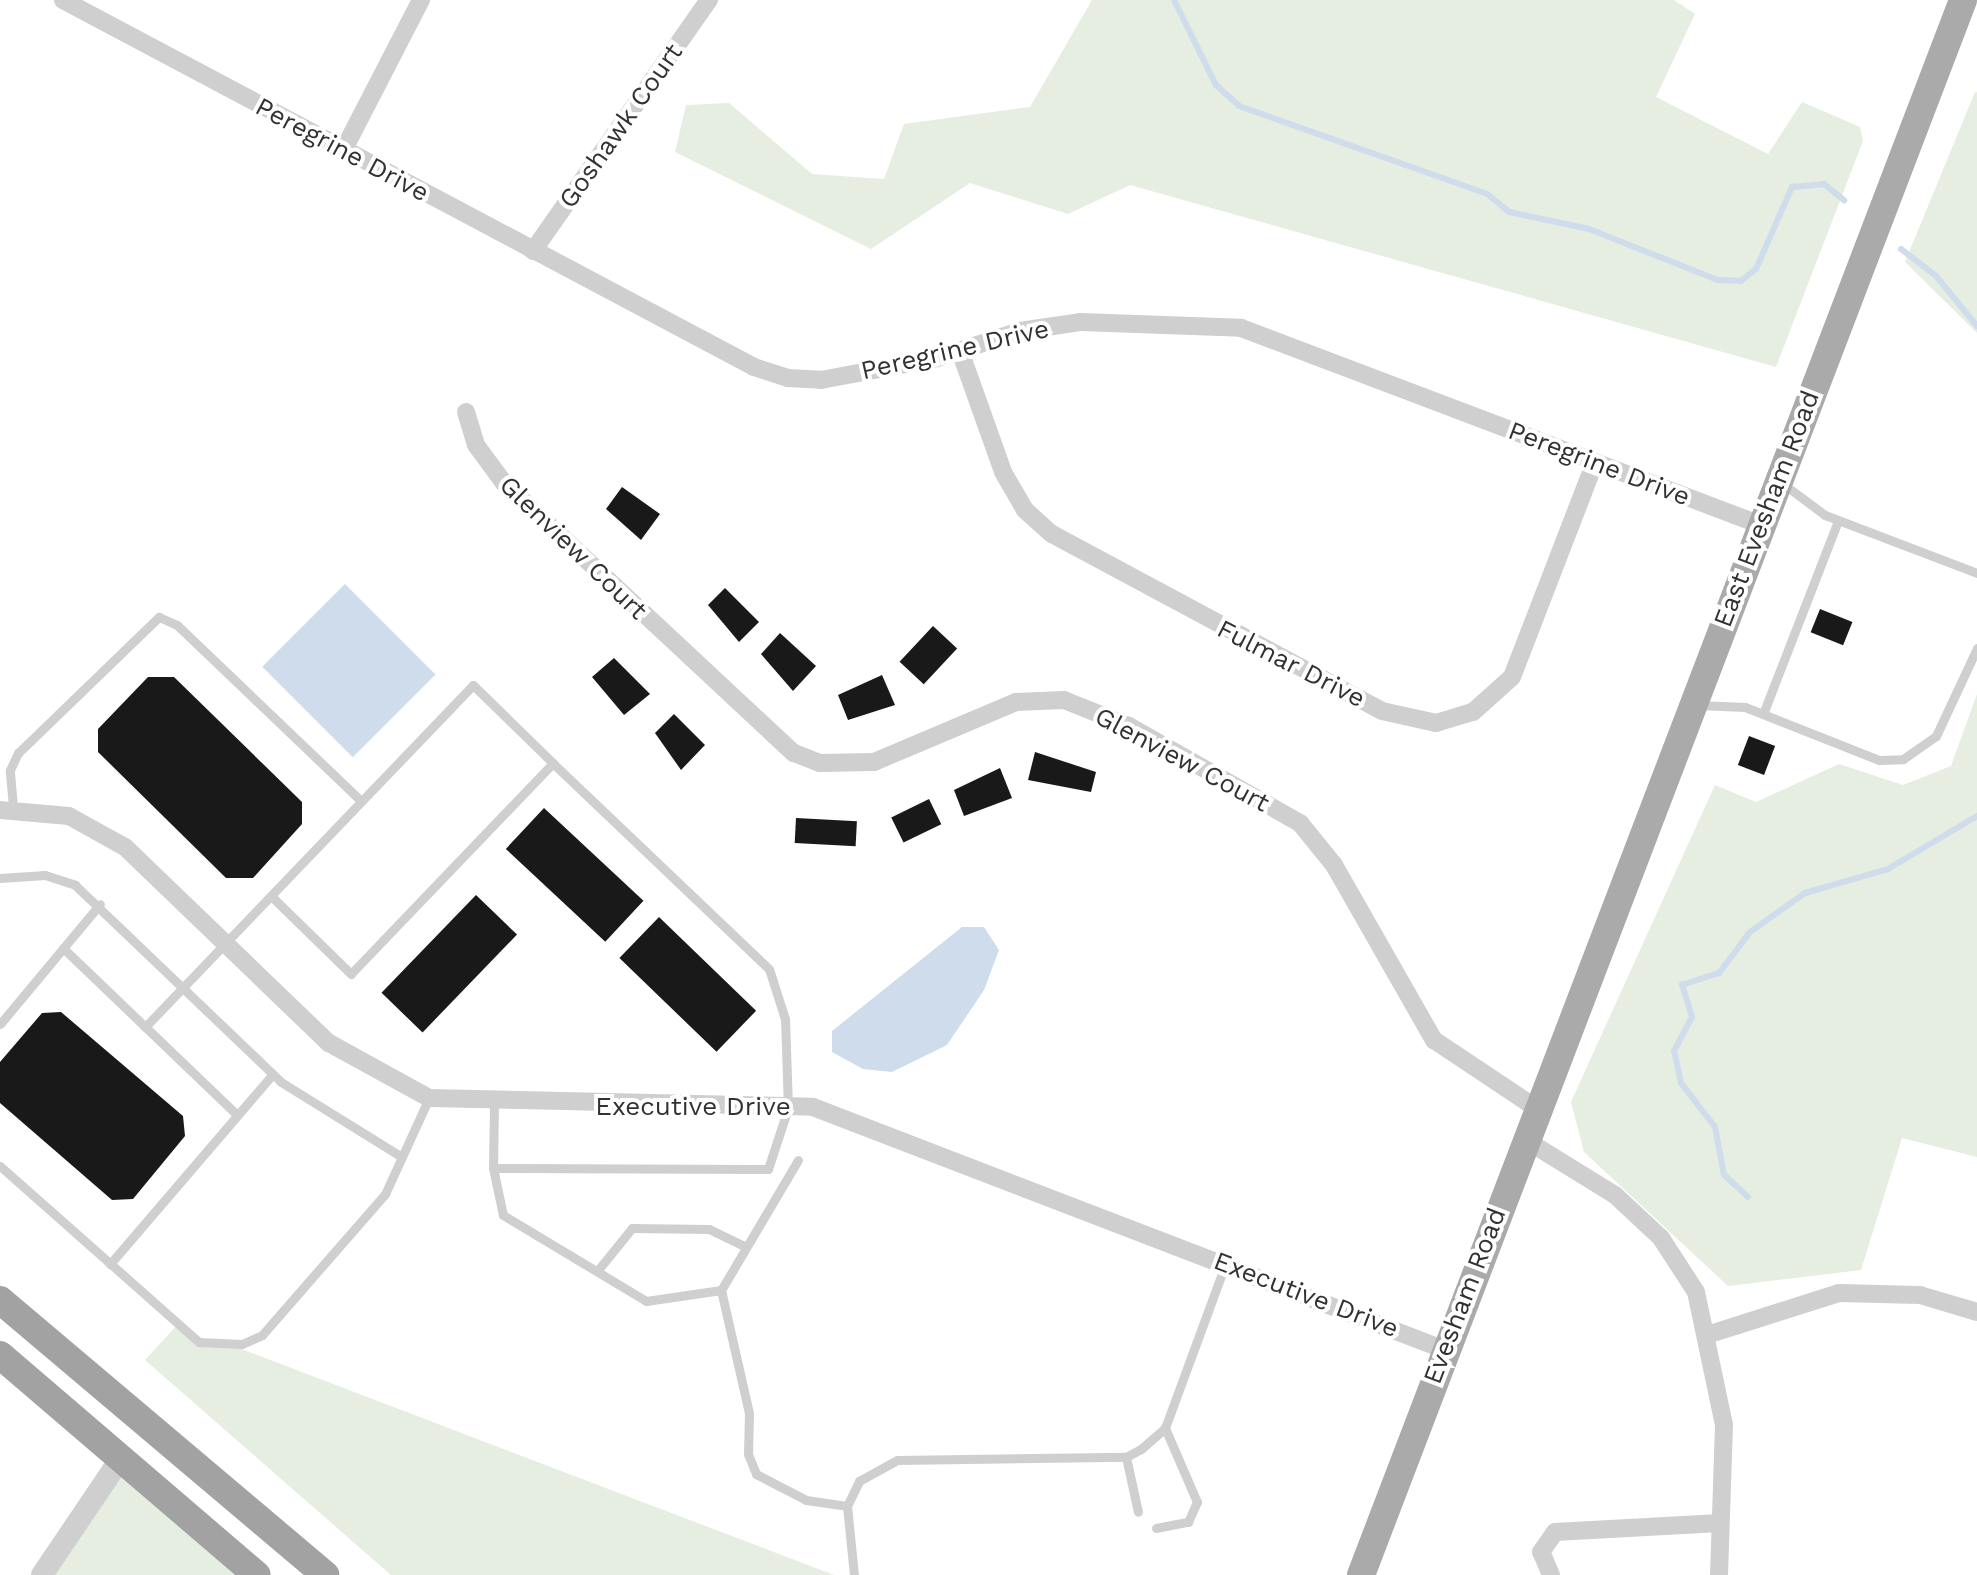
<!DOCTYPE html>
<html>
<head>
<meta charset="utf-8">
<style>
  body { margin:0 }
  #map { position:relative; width:1977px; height:1575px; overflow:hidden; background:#fff; font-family:"Work Sans",sans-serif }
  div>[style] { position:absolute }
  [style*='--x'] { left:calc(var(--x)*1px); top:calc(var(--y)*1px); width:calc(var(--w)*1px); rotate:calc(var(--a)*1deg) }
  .green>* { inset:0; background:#e5eee0 }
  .water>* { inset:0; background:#cedcec; transform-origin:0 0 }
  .stream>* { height:6px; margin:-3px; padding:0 3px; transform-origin:3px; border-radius:3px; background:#cedcec }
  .building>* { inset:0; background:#191919; transform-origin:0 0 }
  .service>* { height:9px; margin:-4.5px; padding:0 4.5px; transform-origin:4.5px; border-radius:4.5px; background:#cfcfcf }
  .minor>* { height:18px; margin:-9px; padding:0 9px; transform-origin:9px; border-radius:9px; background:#cfcfcf }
  .tertiary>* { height:22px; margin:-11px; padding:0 11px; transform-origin:11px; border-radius:11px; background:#cfcfcf }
  .primary>* { height:28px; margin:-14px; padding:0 14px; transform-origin:14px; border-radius:14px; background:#aaa }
  .trunk>* { height:28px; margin:-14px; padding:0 14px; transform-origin:14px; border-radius:14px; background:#a2a2a2 }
  span { translate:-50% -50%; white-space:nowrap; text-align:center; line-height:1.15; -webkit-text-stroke:8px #fff; paint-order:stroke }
  .street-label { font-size:26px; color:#323232 }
</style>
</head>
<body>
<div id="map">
  <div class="green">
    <i style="clip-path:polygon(1092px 0,1674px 0,1695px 14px,1656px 97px,1768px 154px,1802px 102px,1860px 127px,1863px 141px,1776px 367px,1130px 185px,1068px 214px,970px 183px,871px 249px,675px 152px,686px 105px,729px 103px,812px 174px,884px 179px,904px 124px,1030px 107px)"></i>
    <i style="clip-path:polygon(1975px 92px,1977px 92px,1977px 333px,1905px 262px)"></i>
    <i style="clip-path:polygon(1977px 694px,1977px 1157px,1902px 1138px,1861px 1270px,1728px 1286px,1584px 1152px,1571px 1102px,1715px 785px,1756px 802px,1839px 764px,1903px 785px,1951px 766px)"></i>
    <i style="clip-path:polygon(178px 1324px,199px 1342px,231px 1345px,834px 1575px,391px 1575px,145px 1360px)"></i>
    <i style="clip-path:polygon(121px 1458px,249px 1575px,42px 1575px)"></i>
  </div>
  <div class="water">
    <i style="left:345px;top:584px;width:128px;height:117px;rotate:45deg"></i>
    <i style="clip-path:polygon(962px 927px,984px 927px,999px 950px,984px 990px,947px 1045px,892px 1072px,863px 1069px,832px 1052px,832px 1031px)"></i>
  </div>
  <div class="stream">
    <i style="--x:1174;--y:0;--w:95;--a:63.7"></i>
    <i style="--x:1216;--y:85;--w:31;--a:42"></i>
    <i style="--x:1239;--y:106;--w:263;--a:19.5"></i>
    <i style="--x:1487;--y:194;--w:28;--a:39"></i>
    <i style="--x:1509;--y:212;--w:82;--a:12"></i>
    <i style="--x:1589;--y:229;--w:139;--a:21.6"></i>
    <i style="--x:1718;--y:280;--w:23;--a:2"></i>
    <i style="--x:1741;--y:281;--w:19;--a:-39"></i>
    <i style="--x:1756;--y:269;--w:90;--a:-66.3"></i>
    <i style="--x:1792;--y:187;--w:32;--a:-5"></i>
    <i style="--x:1824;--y:184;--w:26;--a:39"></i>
    <i style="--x:1901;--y:249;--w:44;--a:37.6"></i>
    <i style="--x:1936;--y:276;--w:65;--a:50.6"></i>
    <i style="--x:1748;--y:1197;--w:33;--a:-137"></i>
    <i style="--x:1724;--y:1175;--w:49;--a:-100.6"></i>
    <i style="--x:1715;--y:1127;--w:56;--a:-127.7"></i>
    <i style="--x:1681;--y:1083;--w:33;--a:-102"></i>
    <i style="--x:1674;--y:1051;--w:38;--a:-62"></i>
    <i style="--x:1692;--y:1017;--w:34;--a:-107"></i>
    <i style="--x:1682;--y:985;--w:39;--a:-18"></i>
    <i style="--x:1719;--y:973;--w:51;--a:-52.9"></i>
    <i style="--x:1750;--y:932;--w:67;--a:-35.3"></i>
    <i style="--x:1805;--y:893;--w:86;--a:-16.1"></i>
    <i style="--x:1888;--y:869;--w:104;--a:-30.8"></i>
  </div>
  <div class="building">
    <i style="clip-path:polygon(622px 487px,660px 514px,641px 540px,606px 509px)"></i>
    <i style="clip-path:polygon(725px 588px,759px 622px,739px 642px,708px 605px)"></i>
    <i style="left:1820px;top:609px;width:35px;height:25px;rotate:22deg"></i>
    <i style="left:933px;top:626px;width:33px;height:49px;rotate:43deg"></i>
    <i style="clip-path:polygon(780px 633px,816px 666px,793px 691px,761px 654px)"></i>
    <i style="clip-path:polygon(614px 658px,650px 694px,624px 715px,592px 677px)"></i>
    <i style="clip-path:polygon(882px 675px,895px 705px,848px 720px,838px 695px)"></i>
    <i style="clip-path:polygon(148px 677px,174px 677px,302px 802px,302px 824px,253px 878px,226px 878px,98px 752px,98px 729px)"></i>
    <i style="clip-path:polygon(674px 714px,705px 745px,681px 770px,655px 733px)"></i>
    <i style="left:1749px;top:736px;width:28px;height:31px;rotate:21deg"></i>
    <i style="clip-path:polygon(1035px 752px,1096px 772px,1091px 792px,1028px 780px)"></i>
    <i style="clip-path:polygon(1000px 768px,1012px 798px,964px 816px,954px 790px)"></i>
    <i style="left:929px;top:799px;width:28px;height:42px;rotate:64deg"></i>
    <i style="left:544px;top:808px;width:136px;height:56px;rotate:43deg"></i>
    <i style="left:796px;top:818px;width:61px;height:25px;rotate:3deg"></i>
    <i style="left:476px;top:895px;width:57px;height:136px;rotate:44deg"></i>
    <i style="left:659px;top:917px;width:135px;height:57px;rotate:44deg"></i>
    <i style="clip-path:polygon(61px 1012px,183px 1116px,185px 1136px,133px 1199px,112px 1200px,0 1103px,0 1062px,42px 1013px)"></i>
  </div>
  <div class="service">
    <i style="--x:1782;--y:483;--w:54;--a:36.7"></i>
    <i style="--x:1825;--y:515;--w:163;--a:20.9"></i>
    <i style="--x:1699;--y:705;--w:46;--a:2.5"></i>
    <i style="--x:1745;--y:707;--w:144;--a:21.6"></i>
    <i style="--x:1879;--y:760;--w:24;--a:-2"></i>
    <i style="--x:1903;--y:759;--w:40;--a:-34.9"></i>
    <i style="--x:1936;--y:736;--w:97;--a:-65"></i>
    <i style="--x:1763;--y:714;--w:207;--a:-68.8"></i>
    <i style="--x:13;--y:807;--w:37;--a:-95"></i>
    <i style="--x:10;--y:770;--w:19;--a:-65"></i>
    <i style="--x:18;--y:753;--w:196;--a:-44"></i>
    <i style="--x:159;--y:617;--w:20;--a:24"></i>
    <i style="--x:177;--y:625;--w:255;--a:43.7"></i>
    <i style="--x:0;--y:878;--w:45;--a:-3.8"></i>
    <i style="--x:45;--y:875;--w:32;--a:18"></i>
    <i style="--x:75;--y:885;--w:285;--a:43.7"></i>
    <i style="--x:281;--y:1082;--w:142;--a:31.8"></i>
    <i style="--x:63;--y:948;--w:241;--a:43.8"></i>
    <i style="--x:0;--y:1024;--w:156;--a:-50.2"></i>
    <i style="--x:145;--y:1027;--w:474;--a:-46.2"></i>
    <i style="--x:473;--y:685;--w:112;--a:44.3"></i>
    <i style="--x:553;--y:763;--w:292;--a:133.8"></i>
    <i style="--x:351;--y:974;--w:112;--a:-135.7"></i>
    <i style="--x:494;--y:1105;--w:63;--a:90.9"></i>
    <i style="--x:493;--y:1168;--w:275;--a:0.2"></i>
    <i style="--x:768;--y:1169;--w:64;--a:-71.8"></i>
    <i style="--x:788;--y:1108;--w:89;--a:-91.9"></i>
    <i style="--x:785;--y:1019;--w:52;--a:-107.7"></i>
    <i style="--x:769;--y:969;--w:298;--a:-136.4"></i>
    <i style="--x:798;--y:1160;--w:151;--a:120.6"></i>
    <i style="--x:721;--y:1290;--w:126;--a:77.2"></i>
    <i style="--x:749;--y:1413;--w:41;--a:91.4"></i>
    <i style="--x:748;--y:1454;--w:22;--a:68"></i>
    <i style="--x:756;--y:1474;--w:56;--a:27.5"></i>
    <i style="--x:806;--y:1500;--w:41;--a:8.3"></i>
    <i style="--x:847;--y:1506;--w:28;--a:-64"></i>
    <i style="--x:859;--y:1481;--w:43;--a:-28.9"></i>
    <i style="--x:897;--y:1460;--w:229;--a:-0.8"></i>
    <i style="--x:1126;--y:1457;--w:17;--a:-28"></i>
    <i style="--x:1141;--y:1449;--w:32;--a:-41"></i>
    <i style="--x:1165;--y:1428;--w:174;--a:-69.8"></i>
    <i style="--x:0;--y:1166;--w:266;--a:41.5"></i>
    <i style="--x:199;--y:1342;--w:43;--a:2.7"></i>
    <i style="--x:242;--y:1344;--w:22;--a:-24"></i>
    <i style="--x:262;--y:1335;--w:187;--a:-48.9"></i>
    <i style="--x:385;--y:1194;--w:106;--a:-65.4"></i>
    <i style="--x:493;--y:1168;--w:48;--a:78"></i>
    <i style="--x:503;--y:1215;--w:167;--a:31"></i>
    <i style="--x:646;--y:1301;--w:76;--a:-8.3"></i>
    <i style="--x:110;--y:1264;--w:250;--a:-49.4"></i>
    <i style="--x:598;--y:1270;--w:54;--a:-51"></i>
    <i style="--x:632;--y:1228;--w:77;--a:0.7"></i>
    <i style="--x:709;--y:1229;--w:41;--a:25.9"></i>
    <i style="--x:1126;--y:1457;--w:56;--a:77.7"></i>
    <i style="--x:847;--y:1506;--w:69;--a:84.2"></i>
    <i style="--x:1156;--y:1528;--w:33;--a:-11"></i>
    <i style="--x:1188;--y:1522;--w:22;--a:-66"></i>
    <i style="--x:1197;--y:1502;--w:81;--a:-113.4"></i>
  </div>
  <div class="minor">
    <i style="--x:63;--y:0;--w:782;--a:27.97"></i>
    <i style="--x:754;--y:367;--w:36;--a:18"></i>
    <i style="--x:788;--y:378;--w:33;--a:3"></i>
    <i style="--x:821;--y:380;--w:118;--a:-10.7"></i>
    <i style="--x:937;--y:358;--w:87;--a:-18"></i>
    <i style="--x:1020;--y:331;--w:62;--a:-8.4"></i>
    <i style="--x:1081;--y:322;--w:160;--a:2.1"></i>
    <i style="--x:1241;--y:328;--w:556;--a:20.75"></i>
    <i style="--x:343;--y:151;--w:170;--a:-62.7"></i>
    <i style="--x:533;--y:251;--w:307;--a:-55"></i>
    <i style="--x:960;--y:351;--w:128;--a:70.4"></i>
    <i style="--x:1003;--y:472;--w:44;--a:59.9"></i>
    <i style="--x:1025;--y:510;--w:36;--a:42"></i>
    <i style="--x:1052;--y:534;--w:374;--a:28.2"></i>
    <i style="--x:1382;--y:711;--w:55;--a:12.5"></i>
    <i style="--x:1436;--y:723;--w:39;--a:-17"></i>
    <i style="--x:1473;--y:712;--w:52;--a:-41.9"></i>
    <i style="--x:1512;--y:677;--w:230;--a:-68.9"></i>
    <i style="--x:466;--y:412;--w:34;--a:73"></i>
    <i style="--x:476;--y:445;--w:47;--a:53.6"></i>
    <i style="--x:504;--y:483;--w:396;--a:43"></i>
    <i style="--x:794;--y:753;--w:28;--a:21"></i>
    <i style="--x:820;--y:763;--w:54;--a:-1.1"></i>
    <i style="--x:874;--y:762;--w:154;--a:-22.9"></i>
    <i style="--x:1016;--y:702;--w:48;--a:-2.4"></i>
    <i style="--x:1064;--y:700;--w:70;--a:21.8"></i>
    <i style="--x:1129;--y:726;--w:197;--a:29.6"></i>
    <i style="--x:1300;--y:823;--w:54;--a:51"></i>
    <i style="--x:1334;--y:865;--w:202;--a:60.3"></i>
    <i style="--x:1434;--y:1040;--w:123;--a:33.7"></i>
    <i style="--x:0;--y:810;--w:69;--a:5"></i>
    <i style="--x:69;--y:816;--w:64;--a:29"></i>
    <i style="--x:125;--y:847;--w:283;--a:43.9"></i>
    <i style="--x:329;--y:1043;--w:114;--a:28.8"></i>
    <i style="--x:429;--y:1098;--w:384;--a:1.3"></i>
    <i style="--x:813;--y:1107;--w:677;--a:21.03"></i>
    <i style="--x:1524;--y:1139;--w:107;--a:31.6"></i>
    <i style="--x:1615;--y:1195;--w:63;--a:43.1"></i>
    <i style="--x:1661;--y:1238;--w:64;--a:57.1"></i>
    <i style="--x:1696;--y:1292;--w:136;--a:78.1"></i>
    <i style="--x:1724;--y:1425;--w:150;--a:91.9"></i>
    <i style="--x:1710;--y:1334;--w:135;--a:-17.6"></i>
    <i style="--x:1839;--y:1293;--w:81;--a:1.4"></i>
    <i style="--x:1920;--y:1295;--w:59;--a:16.6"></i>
    <i style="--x:1551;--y:1575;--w:25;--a:-113"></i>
    <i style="--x:1541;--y:1552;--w:24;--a:-55"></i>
    <i style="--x:1555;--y:1532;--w:165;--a:-3.1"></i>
  </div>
  <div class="tertiary">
    <i style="--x:42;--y:1575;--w:141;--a:-56"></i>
  </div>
  <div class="primary">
    <i style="--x:1361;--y:1575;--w:1686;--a:-69.08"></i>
  </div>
  <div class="trunk">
    <i style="--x:0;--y:1300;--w:426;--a:40.2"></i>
    <i style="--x:0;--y:1355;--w:338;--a:40.6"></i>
  </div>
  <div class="street-label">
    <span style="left:621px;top:126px;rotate:-55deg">Goshawk Court</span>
    <span style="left:342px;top:150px;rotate:28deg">Peregrine Drive</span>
    <span style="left:955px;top:350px;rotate:-13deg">Peregrine Drive</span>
    <span style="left:1599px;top:464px;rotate:21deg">Peregrine Drive</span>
    <span style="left:1767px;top:509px;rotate:-69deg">East Evesham Road</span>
    <span style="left:573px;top:548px;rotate:44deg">Glenview Court</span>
    <span style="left:1291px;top:664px;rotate:27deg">Fulmar Drive</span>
    <span style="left:1182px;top:760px;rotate:28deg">Glenview Court</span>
    <span style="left:693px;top:1107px">Executive Drive</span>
    <span style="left:1306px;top:1295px;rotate:21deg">Executive Drive</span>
    <span style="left:1465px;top:1296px;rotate:-69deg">Evesham Road</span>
  </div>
</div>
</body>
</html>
